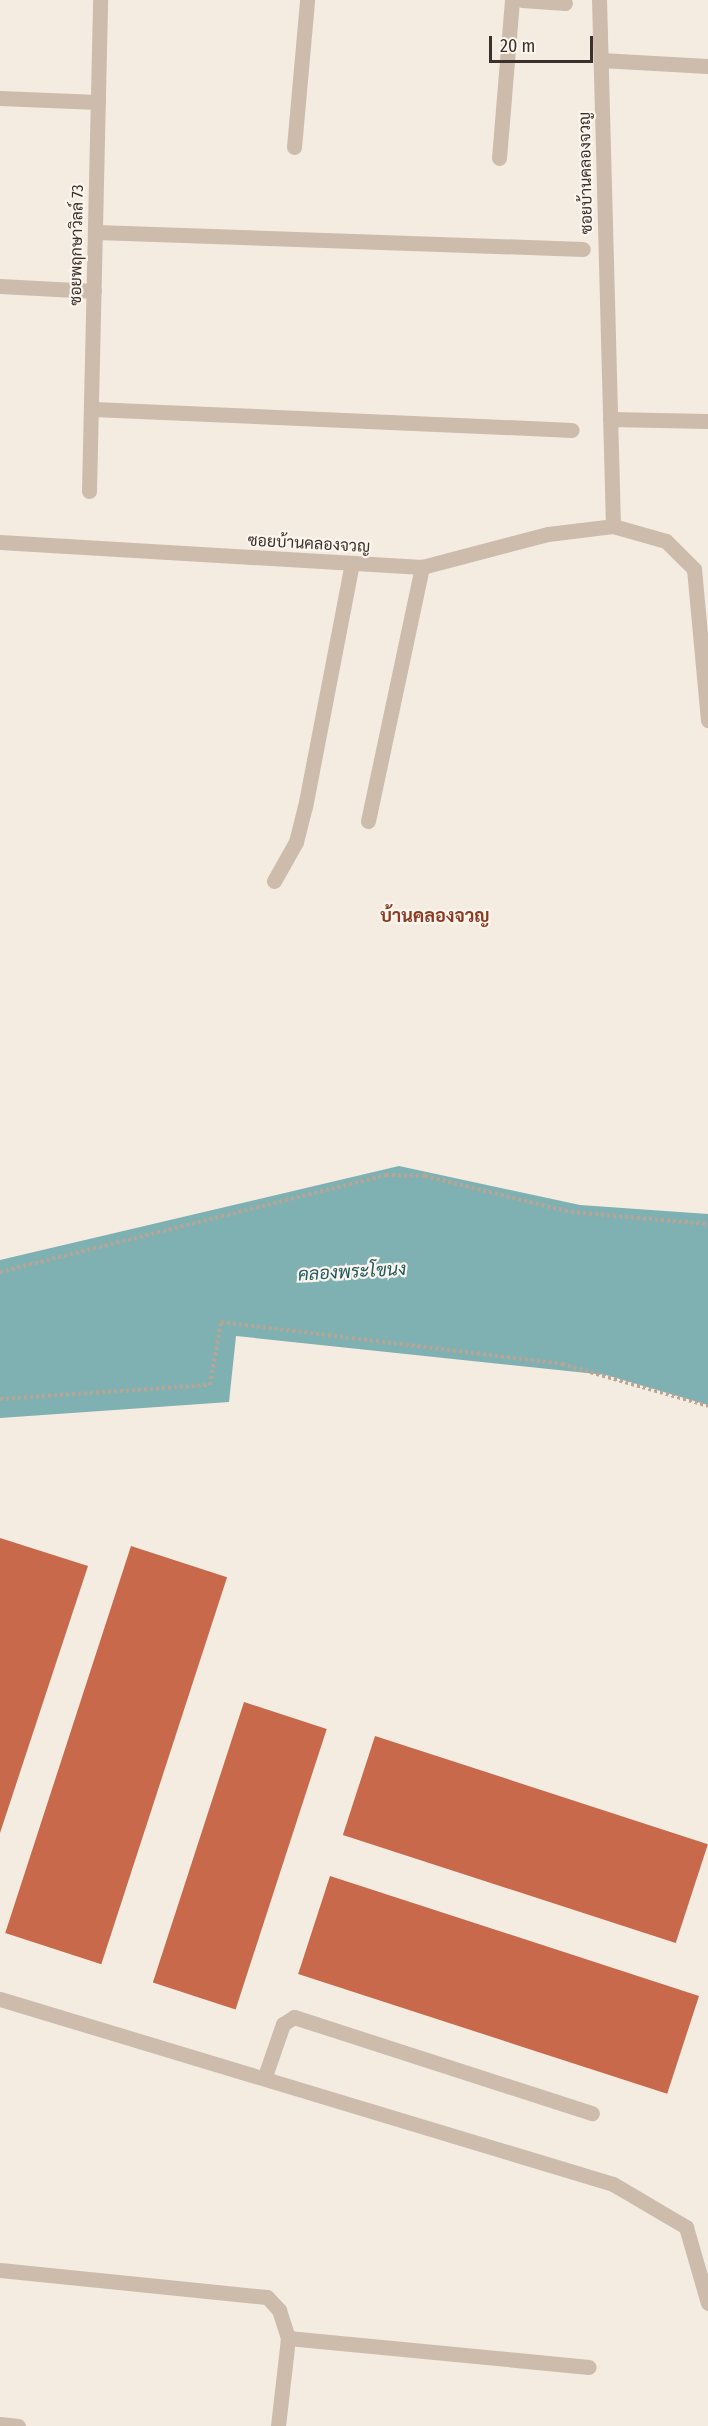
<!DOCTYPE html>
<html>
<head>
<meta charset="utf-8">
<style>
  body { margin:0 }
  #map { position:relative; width:708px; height:2426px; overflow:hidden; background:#f4ebe1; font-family:"Fira Sans Condensed",Sarabun,sans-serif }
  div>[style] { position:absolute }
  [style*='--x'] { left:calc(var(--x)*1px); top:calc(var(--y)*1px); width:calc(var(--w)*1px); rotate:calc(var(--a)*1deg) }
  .water>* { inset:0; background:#7fb0b2 }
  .building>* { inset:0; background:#c8694b; transform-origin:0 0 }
  .path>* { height:4px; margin-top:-2px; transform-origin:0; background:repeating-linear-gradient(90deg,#b9a596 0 3px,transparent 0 6px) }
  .lane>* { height:15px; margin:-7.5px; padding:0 7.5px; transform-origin:7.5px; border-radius:7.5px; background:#cdbbac }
  .street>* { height:15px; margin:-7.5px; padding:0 7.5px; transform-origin:7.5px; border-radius:7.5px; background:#cdbbac }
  span { translate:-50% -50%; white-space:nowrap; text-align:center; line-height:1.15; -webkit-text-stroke:4.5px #fbf5ee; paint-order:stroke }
  .street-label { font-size:16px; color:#3b302b }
  .neighbourhood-label { font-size:18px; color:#8c3b22; font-weight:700 }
  .water-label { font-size:18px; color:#1f5a5e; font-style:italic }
  .scale { position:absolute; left:489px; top:36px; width:104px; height:27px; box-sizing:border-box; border:3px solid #3b302b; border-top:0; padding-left:8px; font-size:18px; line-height:21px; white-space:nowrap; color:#3b302b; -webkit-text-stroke:4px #fbf5ee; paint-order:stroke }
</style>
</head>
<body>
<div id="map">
  <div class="water">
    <i style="clip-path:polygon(399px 1166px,580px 1205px,708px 1214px,708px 1405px,606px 1375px,236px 1336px,229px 1402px,0 1418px,0 1260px)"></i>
  </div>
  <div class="building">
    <i style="clip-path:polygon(0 1538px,88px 1566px,0 1833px)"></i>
    <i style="left:131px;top:1546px;width:101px;height:407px;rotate:18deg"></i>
    <i style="left:244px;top:1702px;width:87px;height:295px;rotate:18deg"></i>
    <i style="left:375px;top:1736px;width:350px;height:104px;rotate:18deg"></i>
    <i style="left:330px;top:1876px;width:388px;height:103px;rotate:18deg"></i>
  </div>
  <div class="path">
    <i style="--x:0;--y:1272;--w:398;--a:-14.1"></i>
    <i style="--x:386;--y:1175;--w:39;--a:1"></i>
    <i style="--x:425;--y:1176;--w:150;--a:13.9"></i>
    <i style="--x:571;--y:1212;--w:138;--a:5"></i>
    <i style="--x:0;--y:1399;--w:210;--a:-3.8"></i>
    <i style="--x:210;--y:1385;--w:64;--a:-80.1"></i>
    <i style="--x:221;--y:1322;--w:344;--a:7"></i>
    <i style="--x:562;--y:1364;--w:152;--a:16"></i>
  </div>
  <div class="lane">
    <i style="--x:0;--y:1999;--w:640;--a:16.79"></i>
    <i style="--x:613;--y:2184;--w:85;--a:30.5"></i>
    <i style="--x:686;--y:2227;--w:79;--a:73.9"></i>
    <i style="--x:265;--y:2076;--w:55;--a:-70.9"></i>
    <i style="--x:283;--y:2024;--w:13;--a:-32"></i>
    <i style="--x:294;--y:2017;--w:313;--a:17.9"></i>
  </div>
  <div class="street">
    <i style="--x:522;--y:0;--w:43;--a:4"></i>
    <i style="--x:601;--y:60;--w:107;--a:3.2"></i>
    <i style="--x:0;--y:98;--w:98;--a:2.3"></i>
    <i style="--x:294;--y:147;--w:148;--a:-84.9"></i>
    <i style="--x:499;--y:158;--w:159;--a:-85.3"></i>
    <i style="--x:96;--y:232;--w:487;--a:2"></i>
    <i style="--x:0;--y:286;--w:94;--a:3"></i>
    <i style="--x:93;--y:409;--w:479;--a:2.5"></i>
    <i style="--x:610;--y:419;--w:98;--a:1.2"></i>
    <i style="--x:89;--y:491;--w:491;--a:-88.7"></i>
    <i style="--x:613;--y:526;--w:55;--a:15.8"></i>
    <i style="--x:666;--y:541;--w:40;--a:45"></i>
    <i style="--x:694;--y:569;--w:152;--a:84.7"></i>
    <i style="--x:0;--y:542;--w:423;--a:3.4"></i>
    <i style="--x:422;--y:567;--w:130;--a:-14.7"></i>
    <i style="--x:548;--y:534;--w:65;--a:-7"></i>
    <i style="--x:613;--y:526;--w:526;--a:-91.52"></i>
    <i style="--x:368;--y:821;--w:260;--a:-78"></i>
    <i style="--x:274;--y:881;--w:45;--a:-60.6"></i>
    <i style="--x:296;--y:842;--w:36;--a:-76"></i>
    <i style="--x:305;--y:807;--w:248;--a:-79.1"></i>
    <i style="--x:0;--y:2270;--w:268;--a:5.8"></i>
    <i style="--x:267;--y:2297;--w:18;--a:47"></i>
    <i style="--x:279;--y:2310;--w:29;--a:72"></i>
    <i style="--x:0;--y:2424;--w:18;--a:6"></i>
    <i style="--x:278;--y:2426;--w:89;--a:-83.5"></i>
    <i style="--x:288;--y:2338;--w:302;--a:5.5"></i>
  </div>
  <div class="street-label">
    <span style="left:586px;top:173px;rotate:-91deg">ซอยบ้านคลองจวญ</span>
    <span style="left:77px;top:245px;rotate:-89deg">ซอยพฤกษาวิลล์ 73</span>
    <span style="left:309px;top:544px;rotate:3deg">ซอยบ้านคลองจวญ</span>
  </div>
  <div class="neighbourhood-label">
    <span style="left:435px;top:916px">บ้านคลองจวญ</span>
  </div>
  <div class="water-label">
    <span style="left:352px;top:1272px;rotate:-3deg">คลองพระโขนง</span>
  </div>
  <div class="scale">20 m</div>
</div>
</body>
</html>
